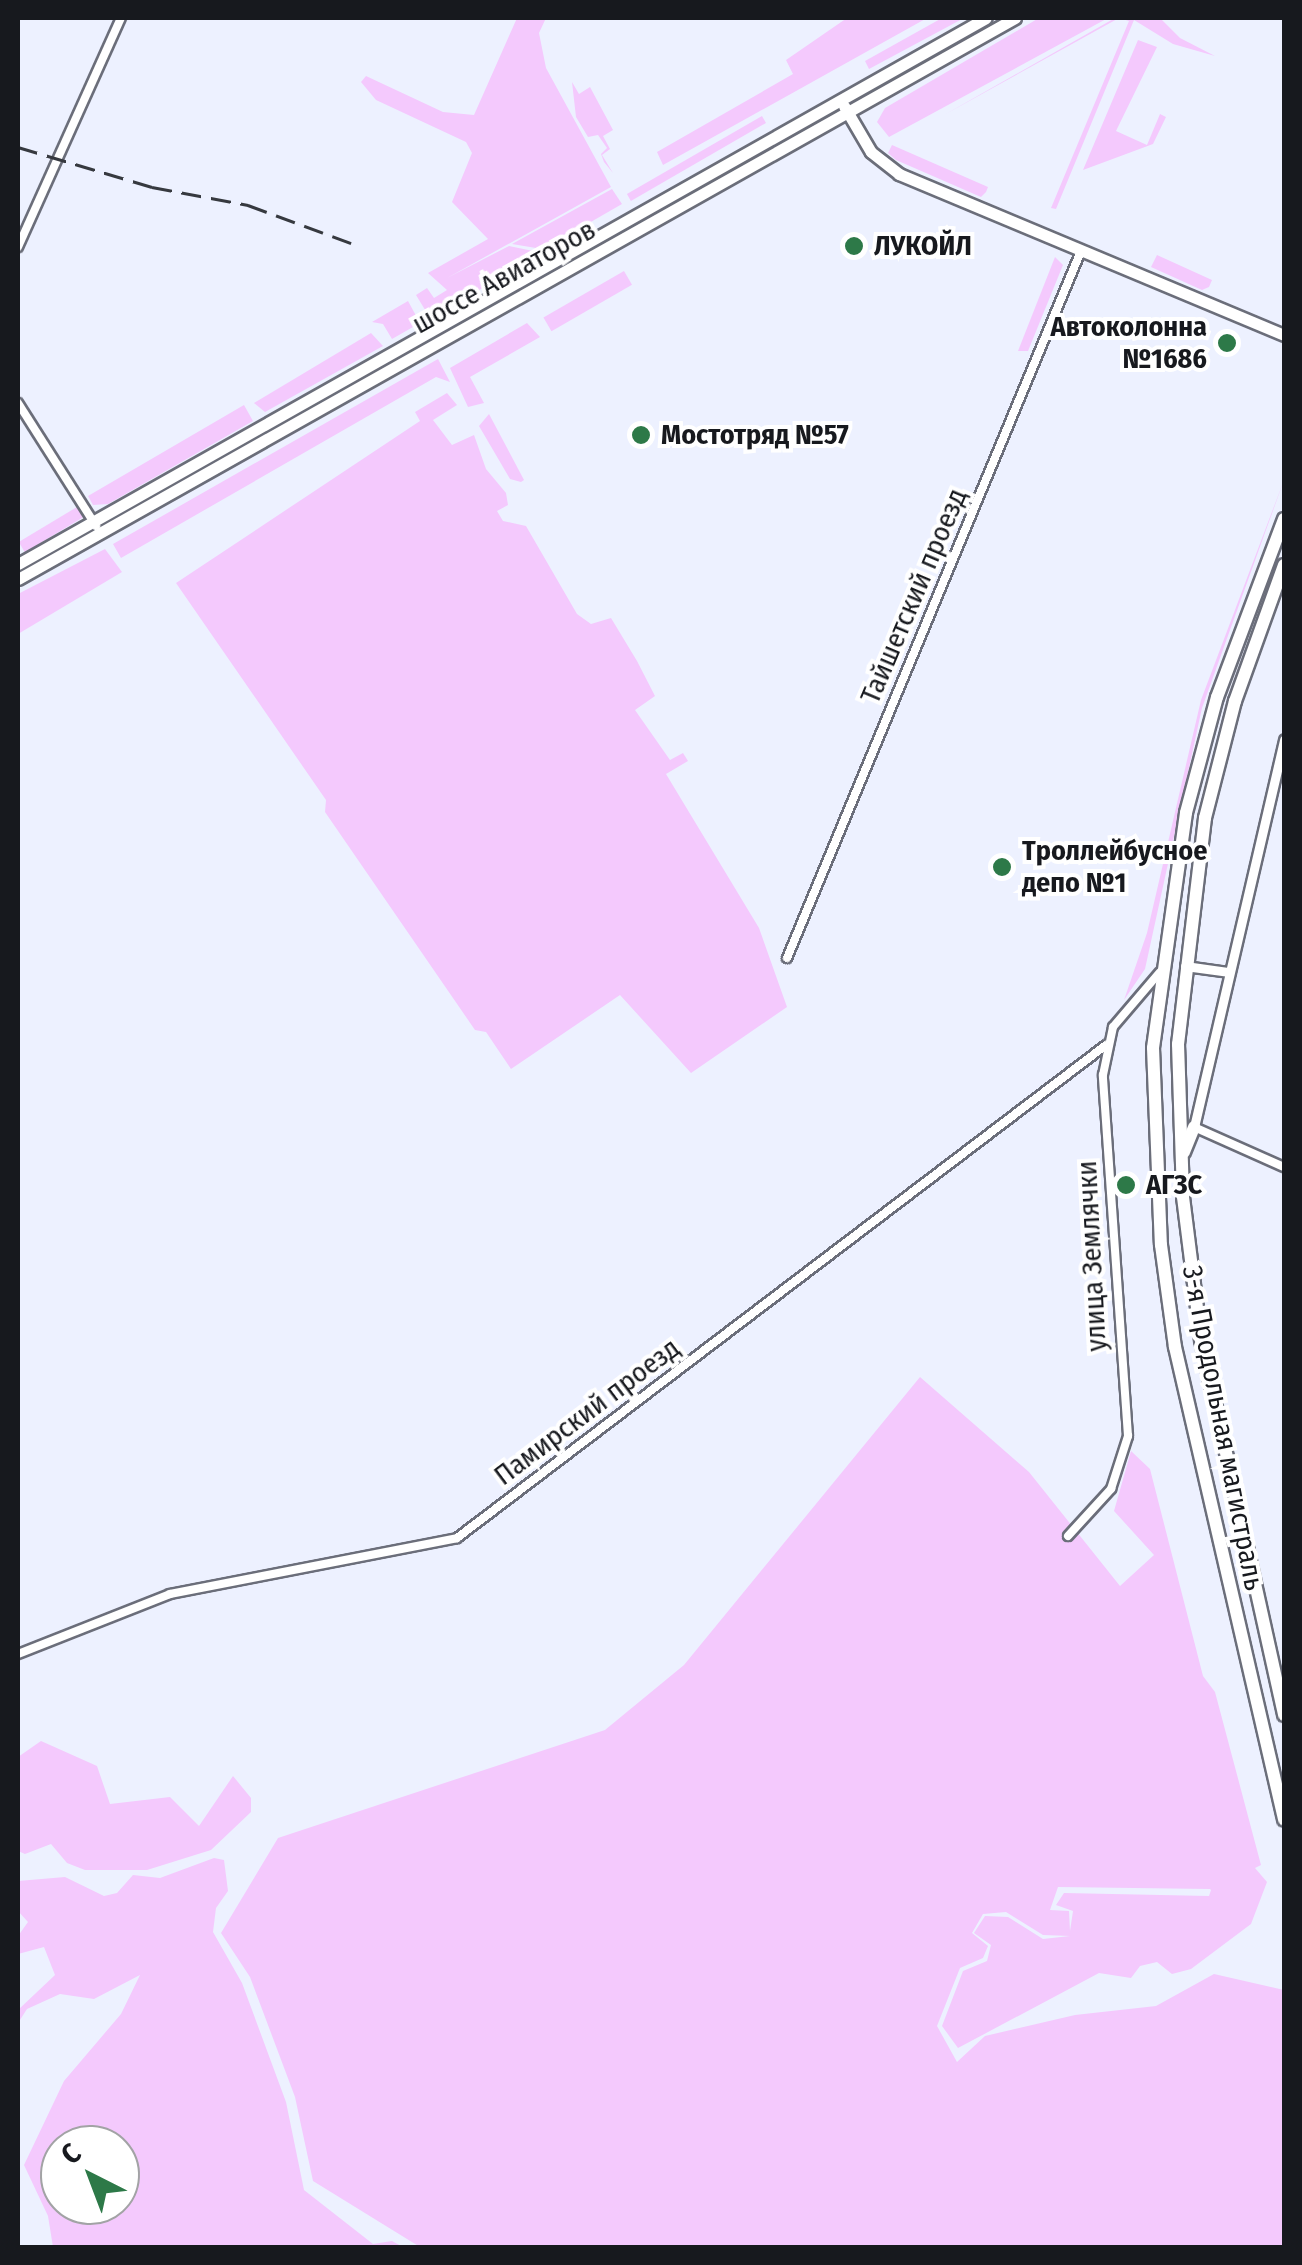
<!DOCTYPE html>
<html>
<head>
<meta charset="utf-8">
<style>
  body { margin:0 }
  #map { position:relative; width:1302px; height:2265px; overflow:hidden; background:#edf1ff; font-family:"Fira Sans Condensed",sans-serif }
  div>[style] { position:absolute }
  [style*='--x'] { left:calc(var(--x)*1px); top:calc(var(--y)*1px); width:calc(var(--w)*1px); rotate:calc(var(--a)*1deg) }
  .green>* { inset:0; background:#f4c9fd; transform-origin:0 0 }
  .roads { filter:drop-shadow(2px 0 #6b6e7a) drop-shadow(-2px 0 #6b6e7a) drop-shadow(0 2px #6b6e7a) drop-shadow(0 -2px #6b6e7a) }
  .minor>* { height:8px; margin:-4px; padding:0 4px; transform-origin:4px; border-radius:4px; background:#fff }
  .tertiary>* { height:9px; margin:-4.5px; padding:0 4.5px; transform-origin:4.5px; border-radius:4.5px; background:#fff }
  .primary>* { height:11px; margin:-5.5px; padding:0 5.5px; transform-origin:5.5px; border-radius:5.5px; background:#fff }
  .trunk>* { height:12px; margin:-6px; padding:0 6px; transform-origin:6px; border-radius:6px; background:#fff }
  .rail>* { height:2.5px; margin-top:-1.25px; transform-origin:0; background:repeating-linear-gradient(90deg,#36393f 0 20px,transparent 0 30px) }
  .dots>* { width:28px; height:28px; translate:-50% -50%; box-sizing:border-box; border:5px solid #fff; border-radius:50% }
  span { translate:-50% -50%; white-space:nowrap; text-align:center; line-height:1.15; -webkit-text-stroke:8px #fff; paint-order:stroke }
  .poi-label { font-size:28px; color:#17191e; font-weight:700 }
  .left { translate:0 -50%; text-align:left }
  .right { translate:-100% -50%; text-align:right }
  .street-label { font-size:28px; color:#17191e }
  .frame { position:absolute; inset:0; border:20px solid #17191e; pointer-events:none }
  .north { position:absolute; left:40px; top:2125px; width:100px; height:100px; box-sizing:border-box; background:#fff; border:2px solid #a2a3a5; border-radius:50%; rotate:318deg; font-size:28px; font-weight:700; line-height:40px; text-align:center; color:#17191e }
  .north::after { content:''; display:block; margin:auto; width:35px; height:45px; background:#2d7948; clip-path:polygon(50% 0,100% 100%,50% 72%,0 100%) }
</style>
</head>
<body>
<div id="map">
  <div class="green">
    <i style="clip-path:polygon(517px 18px,546px 18px,539px 33px,546px 68px,611px 187px,447px 278px,509px 246px,533px 251px,509px 273px,430px 318px,416px 295px,427px 288px,434px 298px,447px 290px,428px 273px,488px 239px,452px 202px,472px 153px,466px 142px,376px 100px,361px 82px,366px 76px,443px 112px,474px 115px)"></i>
    <i style="clip-path:polygon(847px 18px,927px 18px,663px 165px,657px 152px,793px 74px,786px 60px)"></i>
    <i style="clip-path:polygon(942px 18px,964px 18px,869px 69px,865px 61px)"></i>
    <i style="clip-path:polygon(1039px 18px,1108px 18px,889px 137px,877px 122px,885px 108px)"></i>
    <i style="clip-path:polygon(1115px 18px,1160px 18px,1180px 38px,1215px 56px,1173px 44px,1134px 20px,1056px 209px,1051px 208px,1129px 21px,1119px 18px,944px 115px)"></i>
    <i style="clip-path:polygon(1138px 40px,1157px 47px,1116px 131px,1147px 145px,1160px 114px,1166px 117px,1153px 144px,1083px 170px)"></i>
    <i style="clip-path:polygon(572px 82px,579px 94px,590px 87px,613px 130px,603px 136px,610px 149px,602px 155px,613px 173px,604px 162px,601px 154px,607px 148px,598px 135px,588px 137px,576px 117px)"></i>
    <i style="left:762px;top:116px;width:8px;height:156px;rotate:60deg"></i>
    <i style="clip-path:polygon(892px 145px,988px 187px,986px 192px,981px 197px,896px 160px,888px 153px)"></i>
    <i style="clip-path:polygon(612px 189px,622px 204px,589px 223px,536px 248px,512px 244px)"></i>
    <i style="clip-path:polygon(1157px 255px,1212px 280px,1209px 287px,1202px 290px,1151px 267px)"></i>
    <i style="clip-path:polygon(1055px 257px,1063px 265px,1028px 351px,1018px 351px)"></i>
    <i style="left:624px;top:271px;width:16px;height:93px;rotate:60deg"></i>
    <i style="clip-path:polygon(408px 301px,420px 323px,392px 339px,383px 324px,372px 322px)"></i>
    <i style="clip-path:polygon(527px 323px,540px 337px,470px 377px,484px 403px,468px 407px,450px 368px)"></i>
    <i style="clip-path:polygon(371px 333px,383px 346px,265px 412px,254px 403px)"></i>
    <i style="clip-path:polygon(438px 359px,450px 382px,436px 377px,121px 558px,113px 544px)"></i>
    <i style="clip-path:polygon(447px 393px,457px 405px,433px 420px,452px 445px,474px 435px,486px 469px,506px 493px,508px 505px,497px 511px,503px 521px,526px 526px,577px 614px,591px 624px,611px 618px,637px 661px,655px 696px,635px 710px,670px 760px,683px 753px,688px 761px,666px 774px,759px 928px,787px 1007px,691px 1073px,620px 995px,511px 1069px,486px 1032px,475px 1030px,325px 812px,326px 800px,176px 583px,420px 421px,415px 412px)"></i>
    <i style="clip-path:polygon(244px 405px,253px 421px,108px 504px,93px 505px,88px 496px)"></i>
    <i style="clip-path:polygon(489px 414px,524px 480px,521px 482px,510px 479px,479px 426px)"></i>
    <i style="clip-path:polygon(1284px 480px,1202px 708px,1145px 969px,1124px 1000px,1147px 933px,1201px 700px)"></i>
    <i style="left:77px;top:507px;width:12px;height:68px;rotate:59deg"></i>
    <i style="clip-path:polygon(105px 549px,122px 572px,18px 634px,18px 594px)"></i>
    <i style="clip-path:polygon(evenodd,920px 1377px,1029px 1472px,1120px 1586px,1154px 1555px,1114px 1511px,1131px 1451px,1150px 1469px,1203px 1676px,1215px 1692px,1261px 1865px,1255px 1868px,1267px 1882px,1251px 1924px,1191px 1969px,1172px 1974px,1157px 1962px,1140px 1966px,1131px 1978px,1099px 1973px,958px 2048px,942px 2026px,963px 1971px,987px 1961px,991px 1945px,974px 1933px,985px 1916px,1008px 1917px,1043px 1939px,1070px 1936px,1043px 1935px,1006px 1912px,983px 1914px,972px 1933px,988px 1946px,983px 1958px,960px 1968px,937px 2026px,957px 2062px,985px 2036px,1075px 2015px,1156px 2006px,1214px 1974px,1284px 1990px,1284px 2247px,420px 2247px,313px 2181px,295px 2097px,250px 1977px,221px 1933px,278px 1838px,605px 1730px,684px 1665px,920px 1377px,1058px 1887px,1210px 1889px,1211px 1890px,1209px 1896px,1064px 1893px,1056px 1905px,1073px 1911px,1070px 1931px,1069px 1911px,1050px 1910px,1058px 1887px)"></i>
    <i style="clip-path:polygon(41px 1741px,97px 1766px,110px 1804px,170px 1797px,199px 1826px,233px 1776px,251px 1798px,251px 1812px,211px 1850px,147px 1870px,85px 1870px,67px 1863px,51px 1844px,25px 1854px,18px 1851px,18px 1757px)"></i>
    <i style="clip-path:polygon(evenodd,214px 1858px,224px 1860px,228px 1891px,216px 1908px,213px 1932px,242px 1983px,286px 2102px,304px 2190px,373px 2244px,392px 2241px,403px 2247px,53px 2247px,48px 2216px,24px 2165px,64px 2081px,121px 2014px,140px 1975px,94px 1999px,60px 1994px,27px 2009px,18px 2023px,18px 2010px,55px 1975px,44px 1947px,18px 1954px,18px 1936px,28px 1922px,18px 1911px,18px 1881px,65px 1877px,104px 1896px,117px 1893px,133px 1875px,160px 1878px,214px 1858px,60px 2145px,120px 2145px,120px 2205px,60px 2205px,60px 2145px)"></i>
  </div>
  <div class="roads">
    <div class="minor">
      <i style="--x:18;--y:247;--w:251;--a:-65.8"></i>
      <i style="--x:18;--y:403;--w:146;--a:57.6"></i>
      <i style="--x:787;--y:958;--w:766;--a:-67.42"></i>
      <i style="--x:1194;--y:1127;--w:98;--a:24"></i>
      <i style="--x:1068;--y:1536;--w:64;--a:-47.5"></i>
      <i style="--x:1111;--y:1489;--w:56;--a:-72.2"></i>
      <i style="--x:1128;--y:1436;--w:362;--a:-94"></i>
      <i style="--x:1103;--y:1075;--w:49;--a:-78.2"></i>
      <i style="--x:1113;--y:1027;--w:72;--a:-49.5"></i>
      <i style="--x:18;--y:1654;--w:163;--a:-21.5"></i>
      <i style="--x:170;--y:1594;--w:292;--a:-11"></i>
      <i style="--x:457;--y:1538;--w:815;--a:-37.22"></i>
    </div>
    <div class="tertiary">
      <i style="--x:1185;--y:966;--w:43;--a:7.9"></i>
      <i style="--x:1194;--y:1127;--w:398;--a:-76.9"></i>
    </div>
    <div class="primary">
      <i style="--x:844;--y:106;--w:53;--a:59.6"></i>
      <i style="--x:871;--y:152;--w:36;--a:38"></i>
      <i style="--x:899;--y:174;--w:417;--a:22.7"></i>
      <i style="--x:18;--y:564;--w:1111;--a:-29.43"></i>
      <i style="--x:18;--y:579;--w:1144;--a:-29.37"></i>
    </div>
    <div class="trunk">
      <i style="--x:1284;--y:519;--w:190;--a:110.6"></i>
      <i style="--x:1217;--y:697;--w:120;--a:105"></i>
      <i style="--x:1186;--y:813;--w:237;--a:98"></i>
      <i style="--x:1153;--y:1048;--w:197;--a:87.7"></i>
      <i style="--x:1161;--y:1245;--w:103;--a:82.2"></i>
      <i style="--x:1175;--y:1347;--w:485;--a:77"></i>
      <i style="--x:1284;--y:565;--w:145;--a:109.8"></i>
      <i style="--x:1235;--y:701;--w:121;--a:104.4"></i>
      <i style="--x:1205;--y:818;--w:228;--a:96.8"></i>
      <i style="--x:1178;--y:1044;--w:153;--a:88.1"></i>
      <i style="--x:1183;--y:1197;--w:144;--a:82.8"></i>
      <i style="--x:1201;--y:1340;--w:384;--a:77.5"></i>
      <i style="--x:1184;--y:1152;--w:27;--a:-68"></i>
    </div>
  </div>
  <div class="rail">
    <i style="--x:18;--y:147;--w:140;--a:16.6"></i>
    <i style="--x:152;--y:187;--w:98;--a:10.6"></i>
    <i style="--x:248;--y:205;--w:118;--a:20.3"></i>
  </div>
  <div class="dots">
    <i style="left:854px;top:246px;background:#2d7948"></i>
    <i style="left:1227px;top:343px;background:#2d7948"></i>
    <i style="left:641px;top:435px;background:#2d7948"></i>
    <i style="left:1002px;top:867px;background:#2d7948"></i>
    <i style="left:1126px;top:1185px;background:#2d7948"></i>
  </div>
  <div class="poi-label">
    <span class="left" style="left:874px;top:246px">ЛУКОЙЛ</span>
    <span class="right" style="left:1207px;top:343px">Автоколонна<br>№1686</span>
    <span class="left" style="left:661px;top:435px">Мостотряд №57</span>
    <span class="left" style="left:1022px;top:867px">Троллейбусное<br>депо №1</span>
    <span class="left" style="left:1146px;top:1185px">АГЗС</span>
  </div>
  <div class="street-label">
    <span style="left:504px;top:277px;rotate:-29deg">шоссе Авиаторов</span>
    <span style="left:914px;top:596px;rotate:-67deg">Тайшетский проезд</span>
    <span style="left:1092px;top:1256px;rotate:-93deg">улица Землячки</span>
    <span style="left:587px;top:1412px;rotate:-37deg">Памирский проезд</span>
    <span style="left:1223px;top:1428px;rotate:79deg">3-я Продольная магистраль</span>
  </div>
  <div class="frame"></div>
  <div class="north">С</div>
</div>
</body>
</html>
